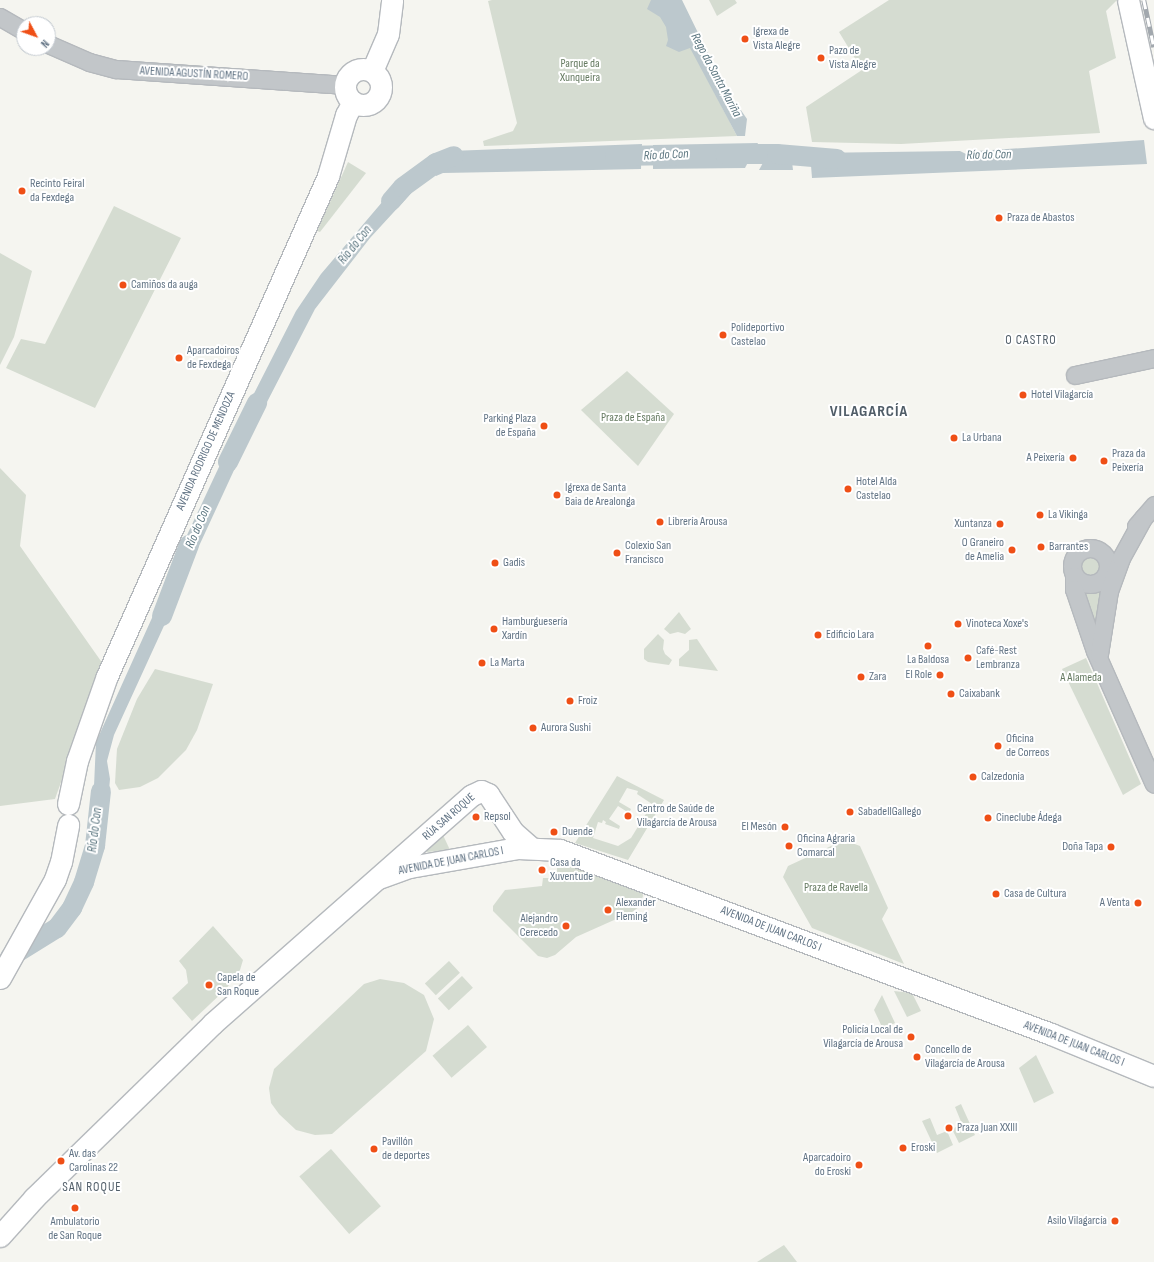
<!DOCTYPE html>
<html>
<head>
<meta charset="utf-8">
<style>
  body { margin:0 }
  #map { position:relative; width:1154px; height:1262px; overflow:hidden; background:#f5f5f0; font-family:"Sofia Sans Condensed",sans-serif }
  div>[style] { position:absolute }
  [style*='--x'] { left:calc(var(--x)*1px); top:calc(var(--y)*1px); width:calc(var(--w)*1px); rotate:calc(var(--a)*1deg) }
  .green>* { inset:0; background:#d5dcd1; transform-origin:0 0 }
  .round { border-radius:50% }
  .water>* { inset:0; background:#bcc8cd }
  .river>* { height:20px; margin:-10px; padding:0 10px; transform-origin:10px; border-radius:10px; background:#bcc8cd }
  .roads { filter:drop-shadow(1px 0 #b5b9bd) drop-shadow(-1px 0 #b5b9bd) drop-shadow(0 1px #b5b9bd) drop-shadow(0 -1px #b5b9bd) }
  .minor>* { height:17px; margin:-8.5px; padding:0 8.5px; transform-origin:8.5px; border-radius:8.5px; background:#c2c6c9 }
  .minor>.ring { margin:-8.5px; padding:0; box-sizing:content-box; background:none; border:17px solid #c2c6c9; border-radius:50% }
  .major>* { height:21px; margin:-10.5px; padding:0 10.5px; transform-origin:10.5px; border-radius:10.5px; background:#fff }
  .major>.ring { margin:-10.5px; padding:0; box-sizing:content-box; background:none; border:21px solid #fff; border-radius:50% }
  .rail>* { height:4.5px; margin-top:-2.25px; transform-origin:0; background:repeating-linear-gradient(90deg,#fff 0 9px,#a2a8ae 0 18px); box-sizing:border-box; border-block:1px solid #a2a8ae }
  .dots>* { width:11px; height:11px; translate:-50% -50%; box-sizing:border-box; border:2px solid #fff; border-radius:50% }
  span { translate:-50% -50%; white-space:nowrap; text-align:center; line-height:1.15; -webkit-text-stroke:4px #fff; paint-order:stroke }
  .poi-label { font-size:12px; color:#617384 }
  .left { translate:0 -50%; text-align:left }
  .right { translate:-100% -50%; text-align:right }
  .park-label { font-size:12px; color:#657a61 }
  .street-label { font-size:12px; color:#617384 }
  .water-label { font-size:13px; color:#5d7781; font-style:italic }
  .neighbourhood-label { font-size:13px; color:#505d68; letter-spacing:1px }
  .district-label { font-size:16px; color:#505d68; font-weight:700; letter-spacing:1px }
  .north { position:absolute; left:16px; top:16px; width:40px; height:40px; box-sizing:border-box; background:#fff; border:1px solid #c0c7ce; border-radius:50%; rotate:131deg; font-size:11px; font-weight:700; line-height:16px; text-align:center; color:#617384 }
  .north::after { content:''; display:block; margin:auto; width:14px; height:18px; background:#ef4f16; clip-path:polygon(50% 0,100% 100%,50% 72%,0 100%) }
</style>
</head>
<body>
<div id="map">
  <div class="green">
    <i style="clip-path:polygon(492px 0,666px 0,737px 136px,484px 146px,483px 141px,513px 131px,517px 123px,488px 1px)"></i>
    <i style="clip-path:polygon(709px 0,735px 0,737px 3px,717px 16px)"></i>
    <i style="clip-path:polygon(889px 0,1117px 0,1106px 11px,1116px 58px,1089px 71px,1100px 133px,901px 144px,812px 142px,806px 107px,862px 70px,839px 32px)"></i>
    <i style="clip-path:polygon(348px 162px,366px 173px,320px 232px,317px 231px)"></i>
    <i style="clip-path:polygon(114px 206px,181px 238px,95px 408px,6px 368px,21px 339px,45px 344px)"></i>
    <i style="clip-path:polygon(0 253px,32px 271px,14px 337px,0 365px)"></i>
    <i style="clip-path:polygon(627px 371px,674px 414px,638px 466px,581px 410px)"></i>
    <i style="clip-path:polygon(0 468px,26px 495px,20px 546px,103px 664px,55px 799px,0 806px)"></i>
    <i class="round" style="left:1079px;top:555px;width:24px;height:24px"></i>
    <i style="clip-path:polygon(1103px 586px,1095px 629px,1083px 590px)"></i>
    <i style="clip-path:polygon(679px 612px,691px 629px,685px 634px,678px 632px,670px 634px,664px 629px)"></i>
    <i style="clip-path:polygon(658px 634px,664px 640px,663px 649px,665px 654px,672px 660px,669px 665px,648px 662px,644px 659px,644px 649px)"></i>
    <i style="clip-path:polygon(697px 639px,718px 671px,679px 666px,679px 659px,689px 650px,689px 640px)"></i>
    <i style="clip-path:polygon(1086px 658px,1141px 784px,1123px 795px,1062px 669px)"></i>
    <i style="clip-path:polygon(155px 669px,213px 684px,197px 730px,186px 750px,158px 778px,140px 787px,119px 790px,115px 783px,117px 749px,137px 699px)"></i>
    <i style="clip-path:polygon(evenodd,617px 776px,664px 800px,628px 860px,575px 843px,617px 776px,627px 788px,638px 791px,637px 794px,652px 804px,631px 838px,618px 846px,593px 838px,598px 822px,602px 823px,603px 820px,606px 822px,605px 824px,619px 829px,620px 826px,609px 819px,618px 806px,629px 813px,631px 809px,619px 802px,627px 788px)"></i>
    <i style="clip-path:polygon(442px 833px,450px 850px,427px 852px,425px 850px)"></i>
    <i style="clip-path:polygon(844px 840px,860px 846px,888px 908px,882px 919px,904px 964px,812px 928px,783px 877px,788px 866px)"></i>
    <i style="clip-path:polygon(557px 859px,642px 891px,643px 896px,639px 907px,632px 912px,576px 937px,555px 955px,547px 958px,538px 956px,493px 911px,493px 906px,505px 890px,542px 886px,543px 878px,557px 878px)"></i>
    <i style="clip-path:polygon(213px 926px,243px 960px,240px 970px,226px 989px,192px 1021px,172px 998px,188px 983px,186px 970px,179px 961px)"></i>
    <i style="left:449px;top:961px;width:16px;height:33px;rotate:47deg"></i>
    <i style="left:462px;top:976px;width:16px;height:33px;rotate:47deg"></i>
    <i style="clip-path:polygon(380px 979px,404px 983px,424px 995px,434px 1019px,426px 1051px,332px 1134px,315px 1135px,296px 1130px,279px 1114px,271px 1103px,269px 1088px,274px 1069px,364px 984px)"></i>
    <i style="clip-path:polygon(894px 991px,912px 993px,921px 1011px,907px 1017px)"></i>
    <i style="clip-path:polygon(882px 995px,895px 1023px,883px 1029px,874px 1010px)"></i>
    <i style="left:468px;top:1025px;width:29px;height:47px;rotate:49deg"></i>
    <i style="clip-path:polygon(1036px 1055px,1054px 1093px,1034px 1103px,1019px 1068px)"></i>
    <i style="clip-path:polygon(961px 1104px,975px 1135px,959px 1143px,952px 1129px,962px 1124px,955px 1107px)"></i>
    <i style="clip-path:polygon(930px 1118px,937px 1135px,947px 1131px,953px 1145px,937px 1153px,922px 1121px)"></i>
    <i style="left:331px;top:1149px;width:76px;height:42px;rotate:49deg"></i>
    <i style="clip-path:polygon(784px 1245px,797px 1262px,757px 1262px)"></i>
  </div>
  <div class="water">
    <i style="clip-path:polygon(651px 0,682px 0,723px 84px,747px 119px,745px 136px,737px 136px,690px 48px,679px 52px,666px 46px,668px 40px,666px 27px,660px 17px,647px 9px)"></i>
    <i style="clip-path:polygon(1144px 140px,1147px 164px,812px 178px,810px 153px,960px 151px,968px 155px,977px 151px)"></i>
    <i style="clip-path:polygon(758px 143px,745px 168px,653px 169px,653px 145px)"></i>
    <i style="clip-path:polygon(642px 144px,641px 169px,443px 173px,436px 176px,425px 160px,450px 151px)"></i>
    <i style="clip-path:polygon(773px 145px,791px 153px,793px 170px,759px 170px)"></i>
    <i style="clip-path:polygon(406px 174px,415px 189px,370px 238px,315px 309px,252px 431px,238px 425px,296px 311px,321px 274px)"></i>
    <i style="clip-path:polygon(234px 435px,247px 442px,187px 572px,174px 568px,180px 550px)"></i>
    <i style="clip-path:polygon(167px 591px,179px 593px,114px 735px,107px 761px,110px 779px,107px 813px,98px 817px,93px 808px,96px 742px,156px 609px)"></i>
  </div>
  <div class="river">
    <i style="--x:725;--y:154;--w:52;--a:0"></i>
    <i style="--x:777;--y:154;--w:60;--a:4.8"></i>
    <i style="--x:615;--y:156;--w:66;--a:-0.9"></i>
    <i style="--x:391;--y:201;--w:18;--a:-49"></i>
    <i style="--x:403;--y:187;--w:41;--a:-36"></i>
    <i style="--x:436;--y:163;--w:19;--a:-21"></i>
    <i style="--x:228;--y:462;--w:66;--a:-63.8"></i>
    <i style="--x:162;--y:616;--w:76;--a:-69.2"></i>
    <i style="--x:10;--y:957;--w:55;--a:-31.7"></i>
    <i style="--x:57;--y:928;--w:25;--a:-53"></i>
    <i style="--x:72;--y:908;--w:29;--a:-65"></i>
    <i style="--x:84;--y:882;--w:38;--a:-73"></i>
    <i style="--x:95;--y:846;--w:55;--a:-83.8"></i>
  </div>
  <div class="roads">
    <div class="minor">
      <i style="--x:0;--y:17;--w:28;--a:30"></i>
      <i style="--x:48;--y:44;--w:45;--a:23.7"></i>
      <i style="--x:89;--y:62;--w:28;--a:15"></i>
      <i style="--x:116;--y:69;--w:230;--a:4"></i>
      <i style="--x:1075;--y:375;--w:81;--a:-12.1"></i>
      <i style="--x:1136;--y:526;--w:28;--a:-49"></i>
      <i class="ring" style="left:1072px;top:548px;width:19px;height:19px"></i>
      <i style="--x:1074;--y:576;--w:13;--a:90"></i>
      <i style="--x:1074;--y:589;--w:65;--a:71.3"></i>
      <i style="--x:1095;--y:651;--w:145;--a:66.1"></i>
      <i style="--x:1099;--y:654;--w:64;--a:-81"></i>
      <i style="--x:1109;--y:591;--w:35;--a:-70"></i>
      <i style="--x:1121;--y:558;--w:46;--a:-61.2"></i>
    </div>
    <div class="major">
      <i style="--x:1128;--y:0;--w:121;--a:77.6"></i>
      <i class="ring" style="left:345px;top:69px;width:15px;height:15px"></i>
      <i style="--x:372;--y:71;--w:40;--a:-66.6"></i>
      <i style="--x:388;--y:34;--w:34;--a:-83"></i>
      <i style="--x:68;--y:804;--w:44;--a:-78.2"></i>
      <i style="--x:77;--y:761;--w:90;--a:-70.6"></i>
      <i style="--x:107;--y:676;--w:547;--a:-66.15"></i>
      <i style="--x:328;--y:176;--w:64;--a:-73.6"></i>
      <i style="--x:346;--y:115;--w:15;--a:-62"></i>
      <i style="--x:379;--y:878;--w:33;--a:-20"></i>
      <i style="--x:410;--y:867;--w:110;--a:-10"></i>
      <i style="--x:518;--y:848;--w:42;--a:2.7"></i>
      <i style="--x:560;--y:850;--w:524;--a:20.54"></i>
      <i style="--x:1051;--y:1034;--w:111;--a:22.2"></i>
      <i style="--x:0;--y:978;--w:113;--a:-60.9"></i>
      <i style="--x:55;--y:879;--w:18;--a:-71"></i>
      <i style="--x:61;--y:862;--w:38;--a:-79"></i>
      <i style="--x:0;--y:1236;--w:51;--a:-48.2"></i>
      <i style="--x:34;--y:1198;--w:249;--a:-44.3"></i>
      <i style="--x:212;--y:1024;--w:346;--a:-41.4"></i>
      <i style="--x:472;--y:795;--w:10;--a:-24"></i>
      <i style="--x:481;--y:791;--w:8;--a:23"></i>
      <i style="--x:488;--y:794;--w:45;--a:56.7"></i>
      <i style="--x:513;--y:832;--w:23;--a:41"></i>
    </div>
  </div>
  <div class="rail">
    <i style="--x:1144;--y:0;--w:48;--a:78"></i>
  </div>
  <div class="dots">
    <i style="left:745px;top:39px;background:#ef4f16"></i>
    <i style="left:821px;top:58px;background:#ef4f16"></i>
    <i style="left:22px;top:191px;background:#ef4f16"></i>
    <i style="left:999px;top:218px;background:#ef4f16"></i>
    <i style="left:123px;top:285px;background:#ef4f16"></i>
    <i style="left:723px;top:335px;background:#ef4f16"></i>
    <i style="left:179px;top:358px;background:#ef4f16"></i>
    <i style="left:1023px;top:395px;background:#ef4f16"></i>
    <i style="left:544px;top:426px;background:#ef4f16"></i>
    <i style="left:954px;top:438px;background:#ef4f16"></i>
    <i style="left:1073px;top:458px;background:#ef4f16"></i>
    <i style="left:1104px;top:461px;background:#ef4f16"></i>
    <i style="left:848px;top:489px;background:#ef4f16"></i>
    <i style="left:557px;top:495px;background:#ef4f16"></i>
    <i style="left:1040px;top:515px;background:#ef4f16"></i>
    <i style="left:660px;top:522px;background:#ef4f16"></i>
    <i style="left:1000px;top:524px;background:#ef4f16"></i>
    <i style="left:1041px;top:547px;background:#ef4f16"></i>
    <i style="left:1012px;top:550px;background:#ef4f16"></i>
    <i style="left:617px;top:553px;background:#ef4f16"></i>
    <i style="left:495px;top:563px;background:#ef4f16"></i>
    <i style="left:958px;top:624px;background:#ef4f16"></i>
    <i style="left:494px;top:629px;background:#ef4f16"></i>
    <i style="left:818px;top:635px;background:#ef4f16"></i>
    <i style="left:928px;top:646px;background:#ef4f16"></i>
    <i style="left:968px;top:658px;background:#ef4f16"></i>
    <i style="left:482px;top:663px;background:#ef4f16"></i>
    <i style="left:940px;top:675px;background:#ef4f16"></i>
    <i style="left:861px;top:677px;background:#ef4f16"></i>
    <i style="left:951px;top:694px;background:#ef4f16"></i>
    <i style="left:570px;top:701px;background:#ef4f16"></i>
    <i style="left:533px;top:728px;background:#ef4f16"></i>
    <i style="left:998px;top:746px;background:#ef4f16"></i>
    <i style="left:973px;top:777px;background:#ef4f16"></i>
    <i style="left:850px;top:812px;background:#ef4f16"></i>
    <i style="left:628px;top:816px;background:#ef4f16"></i>
    <i style="left:476px;top:817px;background:#ef4f16"></i>
    <i style="left:988px;top:818px;background:#ef4f16"></i>
    <i style="left:785px;top:827px;background:#ef4f16"></i>
    <i style="left:554px;top:832px;background:#ef4f16"></i>
    <i style="left:789px;top:846px;background:#ef4f16"></i>
    <i style="left:1111px;top:847px;background:#ef4f16"></i>
    <i style="left:542px;top:870px;background:#ef4f16"></i>
    <i style="left:996px;top:894px;background:#ef4f16"></i>
    <i style="left:1138px;top:903px;background:#ef4f16"></i>
    <i style="left:608px;top:910px;background:#ef4f16"></i>
    <i style="left:566px;top:926px;background:#ef4f16"></i>
    <i style="left:209px;top:985px;background:#ef4f16"></i>
    <i style="left:911px;top:1037px;background:#ef4f16"></i>
    <i style="left:917px;top:1057px;background:#ef4f16"></i>
    <i style="left:949px;top:1128px;background:#ef4f16"></i>
    <i style="left:903px;top:1148px;background:#ef4f16"></i>
    <i style="left:374px;top:1149px;background:#ef4f16"></i>
    <i style="left:61px;top:1161px;background:#ef4f16"></i>
    <i style="left:859px;top:1165px;background:#ef4f16"></i>
    <i style="left:75px;top:1208px;background:#ef4f16"></i>
    <i style="left:1115px;top:1221px;background:#ef4f16"></i>
  </div>
  <div class="poi-label">
    <span class="left" style="left:753px;top:39px">Igrexa de<br>Vista Alegre</span>
    <span class="left" style="left:829px;top:58px">Pazo de<br>Vista Alegre</span>
    <span class="left" style="left:30px;top:191px">Recinto Feiral<br>da Fexdega</span>
    <span class="left" style="left:1007px;top:218px">Praza de Abastos</span>
    <span class="left" style="left:131px;top:285px">Camiños da auga</span>
    <span class="left" style="left:731px;top:335px">Polideportivo<br>Castelao</span>
    <span class="left" style="left:187px;top:358px">Aparcadoiros<br>de Fexdega</span>
    <span class="left" style="left:1031px;top:395px">Hotel Vilagarcía</span>
    <span class="right" style="left:536px;top:426px">Parking Plaza<br>de España</span>
    <span class="left" style="left:962px;top:438px">La Urbana</span>
    <span class="left" style="left:1112px;top:461px">Praza da<br>Peixería</span>
    <span class="right" style="left:1065px;top:458px">A Peixería</span>
    <span class="left" style="left:856px;top:489px">Hotel Alda<br>Castelao</span>
    <span class="left" style="left:565px;top:495px">Igrexa de Santa<br>Baia de Arealonga</span>
    <span class="left" style="left:1048px;top:515px">La Vikinga</span>
    <span class="left" style="left:668px;top:522px">Librería Arousa</span>
    <span class="right" style="left:992px;top:524px">Xuntanza</span>
    <span class="right" style="left:1004px;top:550px">O Graneiro<br>de Amelia</span>
    <span class="left" style="left:625px;top:553px">Colexio San<br>Francisco</span>
    <span class="left" style="left:1049px;top:547px">Barrantes</span>
    <span class="left" style="left:503px;top:563px">Gadis</span>
    <span class="left" style="left:502px;top:629px">Hamburguesería<br>Xardín</span>
    <span class="left" style="left:966px;top:624px">Vinoteca Xoxe's</span>
    <span class="left" style="left:826px;top:635px">Edificio Lara</span>
    <span class="left" style="left:976px;top:658px">Café-Rest<br>Lembranza</span>
    <span style="left:928px;top:660px">La Baldosa</span>
    <span class="left" style="left:490px;top:663px">La Marta</span>
    <span class="right" style="left:932px;top:675px">El Role</span>
    <span class="left" style="left:869px;top:677px">Zara</span>
    <span class="left" style="left:959px;top:694px">Caixabank</span>
    <span class="left" style="left:578px;top:701px">Froiz</span>
    <span class="left" style="left:541px;top:728px">Aurora Sushi</span>
    <span class="left" style="left:1006px;top:746px">Oficina<br>de Correos</span>
    <span class="left" style="left:981px;top:777px">Calzedonia</span>
    <span class="left" style="left:637px;top:816px">Centro de Saúde de<br>Vilagarcía de Arousa</span>
    <span class="left" style="left:858px;top:812px">SabadellGallego</span>
    <span class="left" style="left:484px;top:817px">Repsol</span>
    <span class="left" style="left:996px;top:818px">Cineclube Ádega</span>
    <span class="right" style="left:777px;top:827px">El Mesón</span>
    <span class="left" style="left:562px;top:832px">Duende</span>
    <span class="left" style="left:797px;top:846px">Oficina Agraria<br>Comarcal</span>
    <span class="right" style="left:1103px;top:847px">Doña Tapa</span>
    <span class="left" style="left:550px;top:870px">Casa da<br>Xuventude</span>
    <span class="left" style="left:1004px;top:894px">Casa de Cultura</span>
    <span class="left" style="left:616px;top:910px">Alexander<br>Fleming</span>
    <span class="right" style="left:1130px;top:903px">A Venta</span>
    <span class="right" style="left:558px;top:926px">Alejandro<br>Cerecedo</span>
    <span class="left" style="left:217px;top:985px">Capela de<br>San Roque</span>
    <span class="right" style="left:903px;top:1037px">Policía Local de<br>Vilagarcía de Arousa</span>
    <span class="left" style="left:925px;top:1057px">Concello de<br>Vilagarcía de Arousa</span>
    <span class="left" style="left:957px;top:1128px">Praza Juan XXIII</span>
    <span class="left" style="left:382px;top:1149px">Pavillón<br>de deportes</span>
    <span class="left" style="left:911px;top:1148px">Eroski</span>
    <span class="left" style="left:69px;top:1161px">Av. das<br>Carolinas 22</span>
    <span class="right" style="left:851px;top:1165px">Aparcadoiro<br>do Eroski</span>
    <span class="right" style="left:1107px;top:1221px">Asilo Vilagarcía</span>
    <span style="left:75px;top:1229px">Ambulatorio<br>de San Roque</span>
  </div>
  <div class="park-label">
    <span style="left:580px;top:71px">Parque da<br>Xunqueira</span>
    <span style="left:633px;top:418px">Praza de España</span>
    <span style="left:1081px;top:678px">A Alameda</span>
    <span style="left:836px;top:888px">Praza de Ravella</span>
  </div>
  <div class="street-label">
    <span style="left:194px;top:74px;rotate:3deg">AVENIDA AGUSTÍN ROMERO</span>
    <span style="left:206px;top:451px;rotate:-66deg">AVENIDA RODRIGO DE MENDOZA</span>
    <span style="left:449px;top:817px;rotate:-41deg">RÚA SAN ROQUE</span>
    <span style="left:451px;top:861px;rotate:-11deg">AVENIDA DE JUAN CARLOS I</span>
    <span style="left:771px;top:929px;rotate:21deg">AVENIDA DE JUAN CARLOS I</span>
    <span style="left:1074px;top:1044px;rotate:21deg">AVENIDA DE JUAN CARLOS I</span>
  </div>
  <div class="water-label">
    <span style="left:716px;top:75px;rotate:62deg">Rego da Santa Mariña</span>
    <span style="left:666px;top:155px;rotate:-3deg">Río do Con</span>
    <span style="left:989px;top:155px;rotate:-1deg">Río do Con</span>
    <span style="left:355px;top:245px;rotate:-51deg">Río do Con</span>
    <span style="left:198px;top:527px;rotate:-67deg">Río do Con</span>
    <span style="left:95px;top:830px;rotate:-83deg">Río do Con</span>
  </div>
  <div class="neighbourhood-label">
    <span style="left:1031px;top:340px">O CASTRO</span>
    <span style="left:92px;top:1187px">SAN ROQUE</span>
  </div>
  <div class="district-label">
    <span style="left:869px;top:412px">VILAGARCÍA</span>
  </div>
  <div class="north">N</div>
</div>
</body>
</html>
